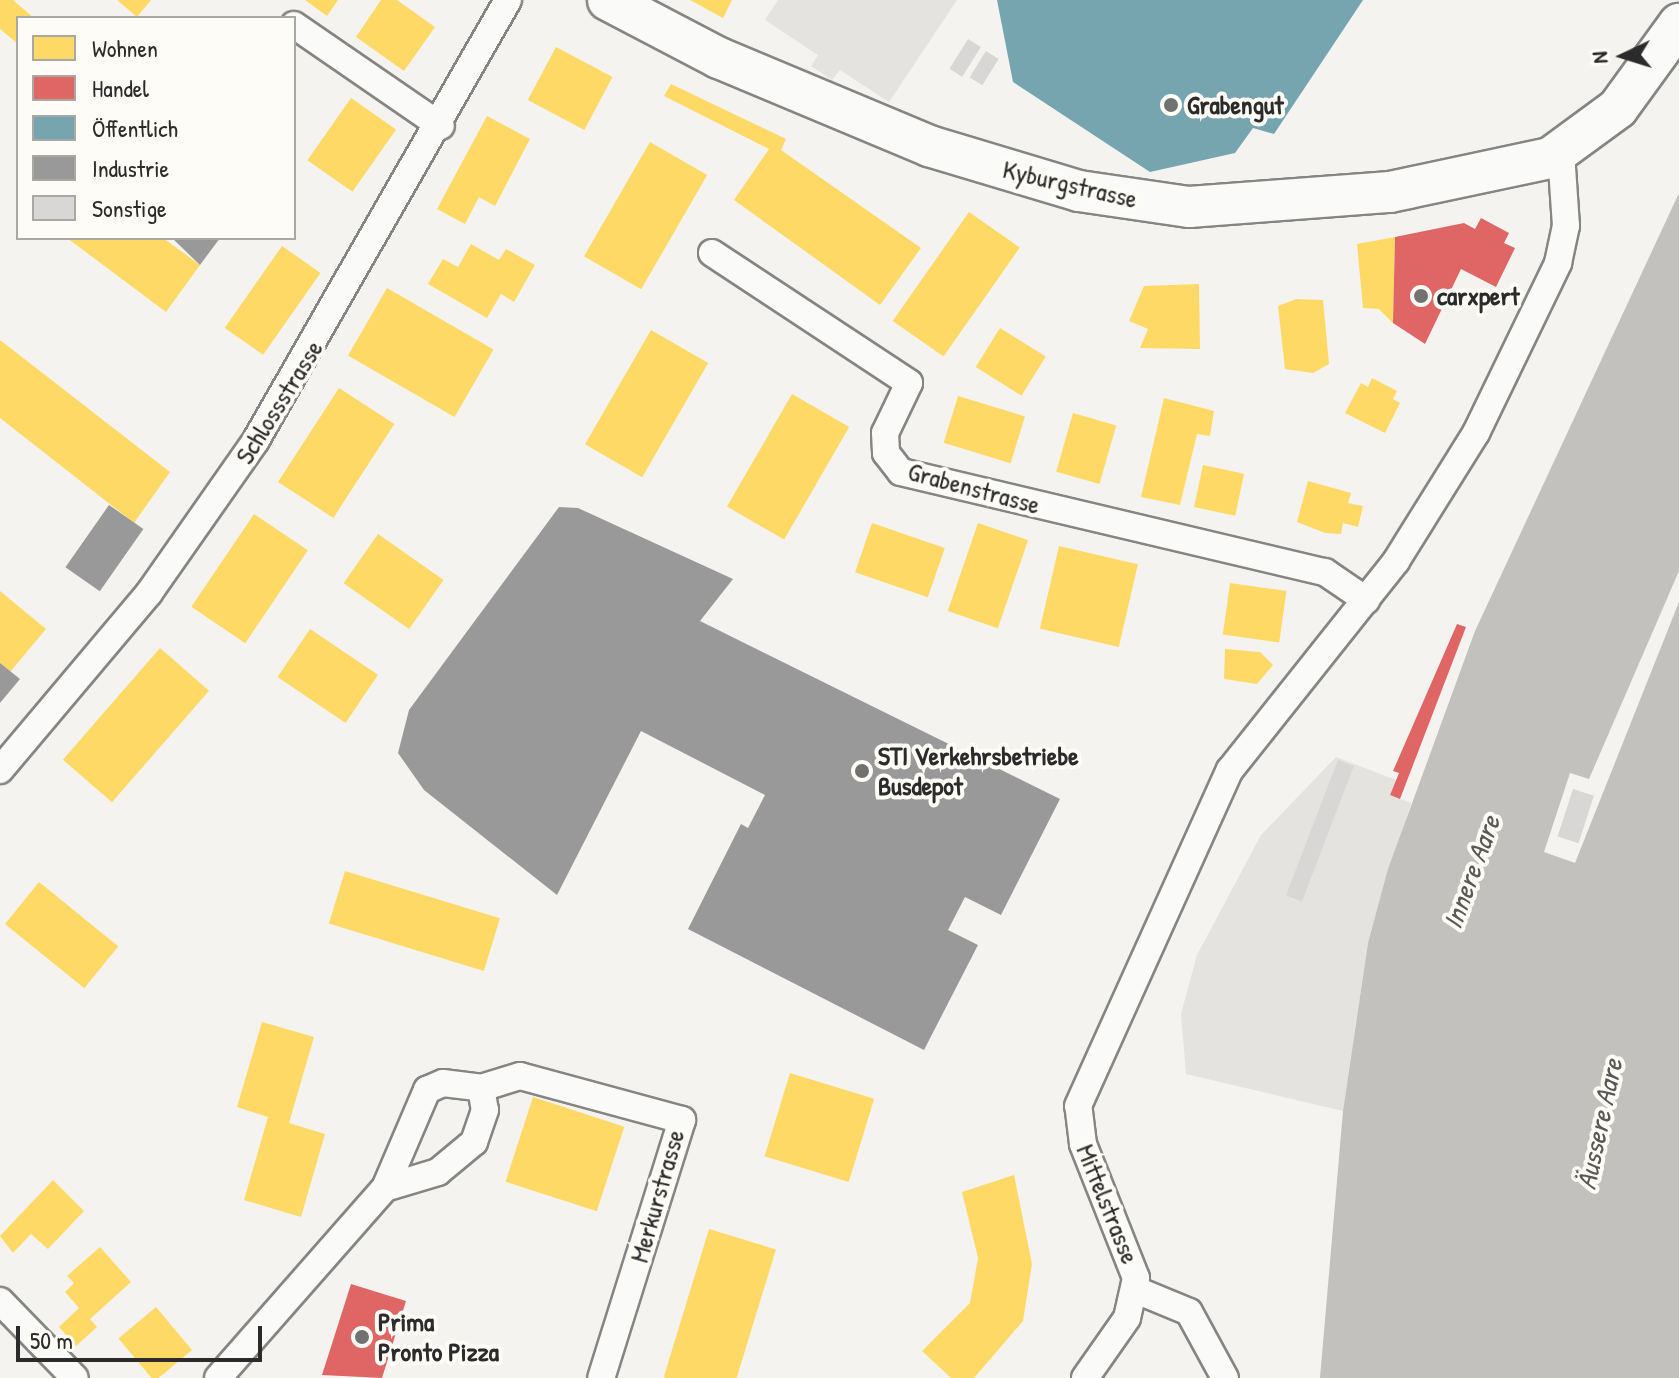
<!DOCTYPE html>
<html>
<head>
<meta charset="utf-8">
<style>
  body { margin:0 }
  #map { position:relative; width:1679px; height:1378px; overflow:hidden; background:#f4f3f0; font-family:"Patrick Hand",sans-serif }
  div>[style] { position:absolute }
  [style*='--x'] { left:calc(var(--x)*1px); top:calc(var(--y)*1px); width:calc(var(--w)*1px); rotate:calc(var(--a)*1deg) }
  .green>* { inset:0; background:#e4e3e0 }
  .water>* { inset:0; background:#c2c1be }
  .homes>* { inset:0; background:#ffd966; transform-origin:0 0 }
  .shops>* { inset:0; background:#e06666 }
  .public>* { inset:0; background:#76a5af }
  .industry>* { inset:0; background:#999; transform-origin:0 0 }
  .building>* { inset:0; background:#d8d7d5; transform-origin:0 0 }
  .roads { filter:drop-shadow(2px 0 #858584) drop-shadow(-2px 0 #858584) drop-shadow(0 2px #858584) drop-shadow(0 -2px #858584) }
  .street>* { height:26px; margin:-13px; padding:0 13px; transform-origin:13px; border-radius:13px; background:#fafaf8 }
  .primary>* { height:40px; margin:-20px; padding:0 20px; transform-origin:20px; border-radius:20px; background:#fafaf8 }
  .dots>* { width:22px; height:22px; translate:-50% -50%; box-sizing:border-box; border:4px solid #fdfcf7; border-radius:50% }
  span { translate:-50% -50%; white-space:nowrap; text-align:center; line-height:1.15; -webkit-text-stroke:8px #fdfcf7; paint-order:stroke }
  .poi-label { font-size:26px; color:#2b2b2b; font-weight:700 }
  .left { translate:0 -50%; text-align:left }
  .street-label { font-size:26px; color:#2b2b2b }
  .water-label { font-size:28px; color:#585857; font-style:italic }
  .legend { position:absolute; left:16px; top:16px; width:280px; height:224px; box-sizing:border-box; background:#fdfcf7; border:2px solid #a9a8a5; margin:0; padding:10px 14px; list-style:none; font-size:24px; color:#2b2b2b }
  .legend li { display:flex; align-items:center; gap:16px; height:40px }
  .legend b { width:40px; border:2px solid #a9a8a5 }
  .north { position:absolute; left:1583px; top:16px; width:80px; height:80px; -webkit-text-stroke:6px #fdfcf7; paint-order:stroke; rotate:266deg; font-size:22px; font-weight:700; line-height:32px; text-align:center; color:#2b2b2b }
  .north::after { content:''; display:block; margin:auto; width:28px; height:36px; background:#2b2b2b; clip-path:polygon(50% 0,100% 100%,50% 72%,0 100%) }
  .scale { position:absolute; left:16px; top:1326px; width:246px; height:36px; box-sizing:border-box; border:4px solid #2b2b2b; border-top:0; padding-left:10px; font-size:24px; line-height:28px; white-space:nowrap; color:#2b2b2b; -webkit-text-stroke:6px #fdfcf7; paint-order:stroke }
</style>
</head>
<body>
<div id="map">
  <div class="green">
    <i style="clip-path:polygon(778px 0,957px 0,889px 102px,840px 70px,832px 80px,811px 66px,818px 55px,765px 20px)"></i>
    <i style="clip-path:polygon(1336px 757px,1396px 780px,1390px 795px,1411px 803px,1368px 943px,1343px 1111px,1186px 1074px,1181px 1014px,1197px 955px,1261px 835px)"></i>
  </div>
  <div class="water">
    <i style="clip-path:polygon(1679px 193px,1679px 571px,1589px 779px,1570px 773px,1544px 852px,1575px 863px,1679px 602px,1679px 1378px,1320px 1378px,1343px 1111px,1368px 943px,1388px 869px,1475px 631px)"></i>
  </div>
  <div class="homes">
    <i style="clip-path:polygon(0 0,13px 0,34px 18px,18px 18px,18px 44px,0 29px)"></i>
    <i style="clip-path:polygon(117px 0,151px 0,137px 17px)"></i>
    <i style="clip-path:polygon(305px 0,338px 0,327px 16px)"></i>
    <i style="clip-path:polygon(381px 0,397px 0,435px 27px,404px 71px,356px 37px)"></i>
    <i style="clip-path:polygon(690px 0,732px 0,723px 18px)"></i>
    <i style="left:556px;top:47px;width:64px;height:60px;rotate:28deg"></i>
    <i style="clip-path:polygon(671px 84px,786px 139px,781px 150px,921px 248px,880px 305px,734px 200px,769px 149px,664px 96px)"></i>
    <i style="left:351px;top:98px;width:55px;height:76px;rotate:35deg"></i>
    <i style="clip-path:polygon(487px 116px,530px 139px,495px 206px,479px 197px,465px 224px,437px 209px)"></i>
    <i style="left:650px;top:142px;width:66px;height:132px;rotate:30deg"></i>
    <i style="left:969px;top:212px;width:62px;height:133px;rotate:35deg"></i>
    <i style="clip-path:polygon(1395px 237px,1393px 323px,1379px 309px,1363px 308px,1357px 244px)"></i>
    <i style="clip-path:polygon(67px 238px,163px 238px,200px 265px,166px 312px)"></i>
    <i style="clip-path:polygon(471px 244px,499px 260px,506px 249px,535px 265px,514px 302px,501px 294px,487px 318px,428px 284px,443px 259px,458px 267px)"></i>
    <i style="left:282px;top:246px;width:47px;height:100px;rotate:35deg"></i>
    <i style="clip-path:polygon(1199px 284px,1200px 349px,1140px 348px,1148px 329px,1129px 321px,1144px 286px)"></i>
    <i style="left:387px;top:288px;width:123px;height:78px;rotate:30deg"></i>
    <i style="clip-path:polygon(1296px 299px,1323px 300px,1329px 364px,1313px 373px,1285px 369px,1278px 306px)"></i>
    <i style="left:1000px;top:328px;width:54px;height:46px;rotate:32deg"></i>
    <i style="left:651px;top:330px;width:66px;height:132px;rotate:30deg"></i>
    <i style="clip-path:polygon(0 340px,170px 472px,134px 523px,0 418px)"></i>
    <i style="clip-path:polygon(1372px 378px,1397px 391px,1393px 399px,1400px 403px,1385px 433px,1345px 413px,1361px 383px,1368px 387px)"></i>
    <i style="left:339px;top:388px;width:66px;height:112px;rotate:33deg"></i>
    <i style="left:792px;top:394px;width:66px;height:130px;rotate:30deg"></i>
    <i style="left:958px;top:396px;width:70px;height:49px;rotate:17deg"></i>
    <i style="clip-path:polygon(1164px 398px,1214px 411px,1210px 436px,1197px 434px,1180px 505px,1141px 497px)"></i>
    <i style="left:1073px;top:413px;width:45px;height:61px;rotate:16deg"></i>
    <i style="left:1203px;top:465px;width:42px;height:43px;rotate:12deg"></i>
    <i style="clip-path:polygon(1308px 481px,1351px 493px,1348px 503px,1363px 506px,1358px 527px,1343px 523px,1341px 534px,1325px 533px,1297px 522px)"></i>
    <i style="left:254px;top:514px;width:65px;height:112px;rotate:34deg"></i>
    <i style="left:872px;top:523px;width:77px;height:52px;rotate:19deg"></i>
    <i style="left:978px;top:523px;width:53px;height:93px;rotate:19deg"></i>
    <i style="left:378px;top:534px;width:80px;height:60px;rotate:35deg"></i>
    <i style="left:1059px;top:546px;width:81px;height:85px;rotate:13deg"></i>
    <i style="left:1230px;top:583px;width:57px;height:52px;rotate:8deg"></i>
    <i style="clip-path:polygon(0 591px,46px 629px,10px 672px,0 663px)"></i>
    <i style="left:310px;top:629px;width:82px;height:58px;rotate:34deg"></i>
    <i style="left:160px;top:648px;width:65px;height:148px;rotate:41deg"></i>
    <i style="clip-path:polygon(1225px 649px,1260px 652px,1273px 665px,1257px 684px,1224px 679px)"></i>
    <i style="left:345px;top:871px;width:162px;height:55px;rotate:17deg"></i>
    <i style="left:39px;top:882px;width:102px;height:54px;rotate:39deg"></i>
    <i style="clip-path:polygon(262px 1022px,314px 1037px,289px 1123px,325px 1134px,301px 1217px,244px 1200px,268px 1117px,237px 1107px)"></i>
    <i style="left:790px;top:1073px;width:88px;height:87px;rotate:17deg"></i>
    <i style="left:533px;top:1097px;width:96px;height:89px;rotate:18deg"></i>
    <i style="clip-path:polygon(1014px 1175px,1032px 1264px,1023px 1321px,974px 1378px,951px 1378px,922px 1351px,970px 1303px,978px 1258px,962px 1192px)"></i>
    <i style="clip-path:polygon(53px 1180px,84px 1211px,48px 1249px,31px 1234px,13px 1253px,0 1236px)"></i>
    <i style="left:709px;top:1229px;width:70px;height:155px;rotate:17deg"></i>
    <i style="clip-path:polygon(100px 1247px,131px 1282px,90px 1319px,97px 1327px,76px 1346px,59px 1327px,79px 1308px,65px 1292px,74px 1283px,67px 1276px)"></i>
    <i style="left:156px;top:1307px;width:56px;height:49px;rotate:50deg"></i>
  </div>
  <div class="shops">
    <i style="clip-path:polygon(1481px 218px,1509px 233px,1504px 243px,1515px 248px,1496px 287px,1461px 269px,1425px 344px,1393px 323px,1395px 237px,1464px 223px,1475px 229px)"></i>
    <i style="clip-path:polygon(1457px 624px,1466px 627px,1400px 799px,1390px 795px,1399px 773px,1393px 771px)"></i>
    <i style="clip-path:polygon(351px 1284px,406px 1301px,382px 1378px,322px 1375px)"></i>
  </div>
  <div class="public">
    <i style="clip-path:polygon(997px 0,1363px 0,1274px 134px,1253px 128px,1235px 153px,1150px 172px,1013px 82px)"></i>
  </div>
  <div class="industry">
    <i style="clip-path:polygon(172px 238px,220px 238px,200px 265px)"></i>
    <i style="left:109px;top:505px;width:42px;height:76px;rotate:35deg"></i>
    <i style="clip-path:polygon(559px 507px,578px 508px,733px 579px,700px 621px,1060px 799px,1001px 915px,965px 897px,948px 930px,978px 945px,924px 1050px,688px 929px,741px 824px,748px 828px,765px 795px,641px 731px,557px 895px,424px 790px,398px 753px,409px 710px)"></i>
    <i style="clip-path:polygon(0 663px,20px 679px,0 703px)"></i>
  </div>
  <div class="building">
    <i style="left:968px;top:39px;width:15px;height:35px;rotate:32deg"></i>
    <i style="left:986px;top:51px;width:15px;height:31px;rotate:32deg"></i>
    <i style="left:1338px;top:760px;width:17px;height:145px;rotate:21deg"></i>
    <i style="left:1573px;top:789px;width:22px;height:50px;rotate:18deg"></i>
  </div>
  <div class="roads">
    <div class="street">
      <i style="--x:294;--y:25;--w:178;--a:34.5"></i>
      <i style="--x:712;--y:253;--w:236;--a:33.4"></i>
      <i style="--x:909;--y:383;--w:55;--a:115.6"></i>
      <i style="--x:885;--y:433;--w:20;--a:87"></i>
      <i style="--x:886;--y:453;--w:24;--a:52"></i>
      <i style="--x:901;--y:472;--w:436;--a:13.3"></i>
      <i style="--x:1325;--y:572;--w:50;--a:34.3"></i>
      <i style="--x:0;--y:770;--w:231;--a:-49.9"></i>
      <i style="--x:149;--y:593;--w:187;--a:-55"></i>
      <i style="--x:256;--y:440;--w:507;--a:-60.2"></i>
      <i style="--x:481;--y:1088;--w:41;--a:-17.1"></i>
      <i style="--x:520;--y:1076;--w:168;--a:15.2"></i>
      <i style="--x:682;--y:1120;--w:270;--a:107.4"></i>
      <i style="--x:1136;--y:1290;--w:57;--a:22.5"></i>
      <i style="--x:1189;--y:1312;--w:75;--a:61.4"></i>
      <i style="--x:0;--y:1301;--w:107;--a:45.8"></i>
      <i style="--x:218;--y:1378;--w:253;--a:-48.7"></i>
      <i style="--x:385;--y:1188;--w:107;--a:-66.8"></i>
      <i style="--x:427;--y:1090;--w:17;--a:-24"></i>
      <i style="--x:443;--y:1083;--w:38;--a:7"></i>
      <i style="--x:481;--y:1088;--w:22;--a:80"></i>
      <i style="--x:485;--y:1110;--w:34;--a:109"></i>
      <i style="--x:474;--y:1142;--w:47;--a:140.2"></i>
      <i style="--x:438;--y:1172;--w:55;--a:163.2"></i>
      <i style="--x:1085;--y:1378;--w:73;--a:-55"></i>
      <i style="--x:1127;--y:1318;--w:41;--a:-77.3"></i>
      <i style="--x:1136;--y:1278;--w:144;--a:-111.6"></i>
      <i style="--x:1083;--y:1144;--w:38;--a:-97"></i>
      <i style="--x:1078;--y:1106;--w:369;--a:-65.7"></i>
      <i style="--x:1230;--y:770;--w:267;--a:-51.5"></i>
      <i style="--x:1396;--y:561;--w:151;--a:-58"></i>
      <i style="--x:1476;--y:433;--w:189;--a:-64.2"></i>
      <i style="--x:1558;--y:263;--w:38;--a:-78"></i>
      <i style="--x:1566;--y:226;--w:73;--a:-93.9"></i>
    </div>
    <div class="primary">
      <i style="--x:608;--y:0;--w:125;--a:27.6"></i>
      <i style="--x:719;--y:58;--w:228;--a:22.7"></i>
      <i style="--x:929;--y:146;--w:157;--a:16.7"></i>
      <i style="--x:1079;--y:191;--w:111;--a:8.3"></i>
      <i style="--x:1189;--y:207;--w:202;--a:-4.3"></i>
      <i style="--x:1390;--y:192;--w:164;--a:-12"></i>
      <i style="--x:1550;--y:158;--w:84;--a:-36.3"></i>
      <i style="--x:1618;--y:108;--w:104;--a:-54"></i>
    </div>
  </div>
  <div class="dots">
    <i style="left:1171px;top:105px;background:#717170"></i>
    <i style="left:1421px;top:296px;background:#717170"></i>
    <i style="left:862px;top:771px;background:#717170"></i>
    <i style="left:362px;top:1337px;background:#717170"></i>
  </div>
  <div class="poi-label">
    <span class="left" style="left:1187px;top:105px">Grabengut</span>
    <span class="left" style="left:1437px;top:296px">carxpert</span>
    <span class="left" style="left:878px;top:771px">STI Verkehrsbetriebe<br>Busdepot</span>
    <span class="left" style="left:378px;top:1337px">Prima<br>Pronto Pizza</span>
  </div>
  <div class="street-label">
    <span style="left:1070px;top:184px;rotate:13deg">Kyburgstrasse</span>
    <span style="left:279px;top:402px;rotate:-58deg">Schlossstrasse</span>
    <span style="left:974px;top:488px;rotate:15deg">Grabenstrasse</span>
    <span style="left:657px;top:1196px;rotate:-74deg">Merkurstrasse</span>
    <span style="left:1108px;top:1204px;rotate:68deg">Mittelstrasse</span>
  </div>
  <div class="water-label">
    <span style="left:1471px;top:872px;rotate:-70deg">Innere Aare</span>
    <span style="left:1599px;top:1124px;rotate:-78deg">Äussere Aare</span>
  </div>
  <ul class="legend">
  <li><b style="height:22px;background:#ffd966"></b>Wohnen</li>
  <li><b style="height:22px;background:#e06666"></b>Handel</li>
  <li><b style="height:22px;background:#76a5af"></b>Öffentlich</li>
  <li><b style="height:22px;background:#999"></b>Industrie</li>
  <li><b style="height:22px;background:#d8d7d5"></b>Sonstige</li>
  </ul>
  <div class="north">N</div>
  <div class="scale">50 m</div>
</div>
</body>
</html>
